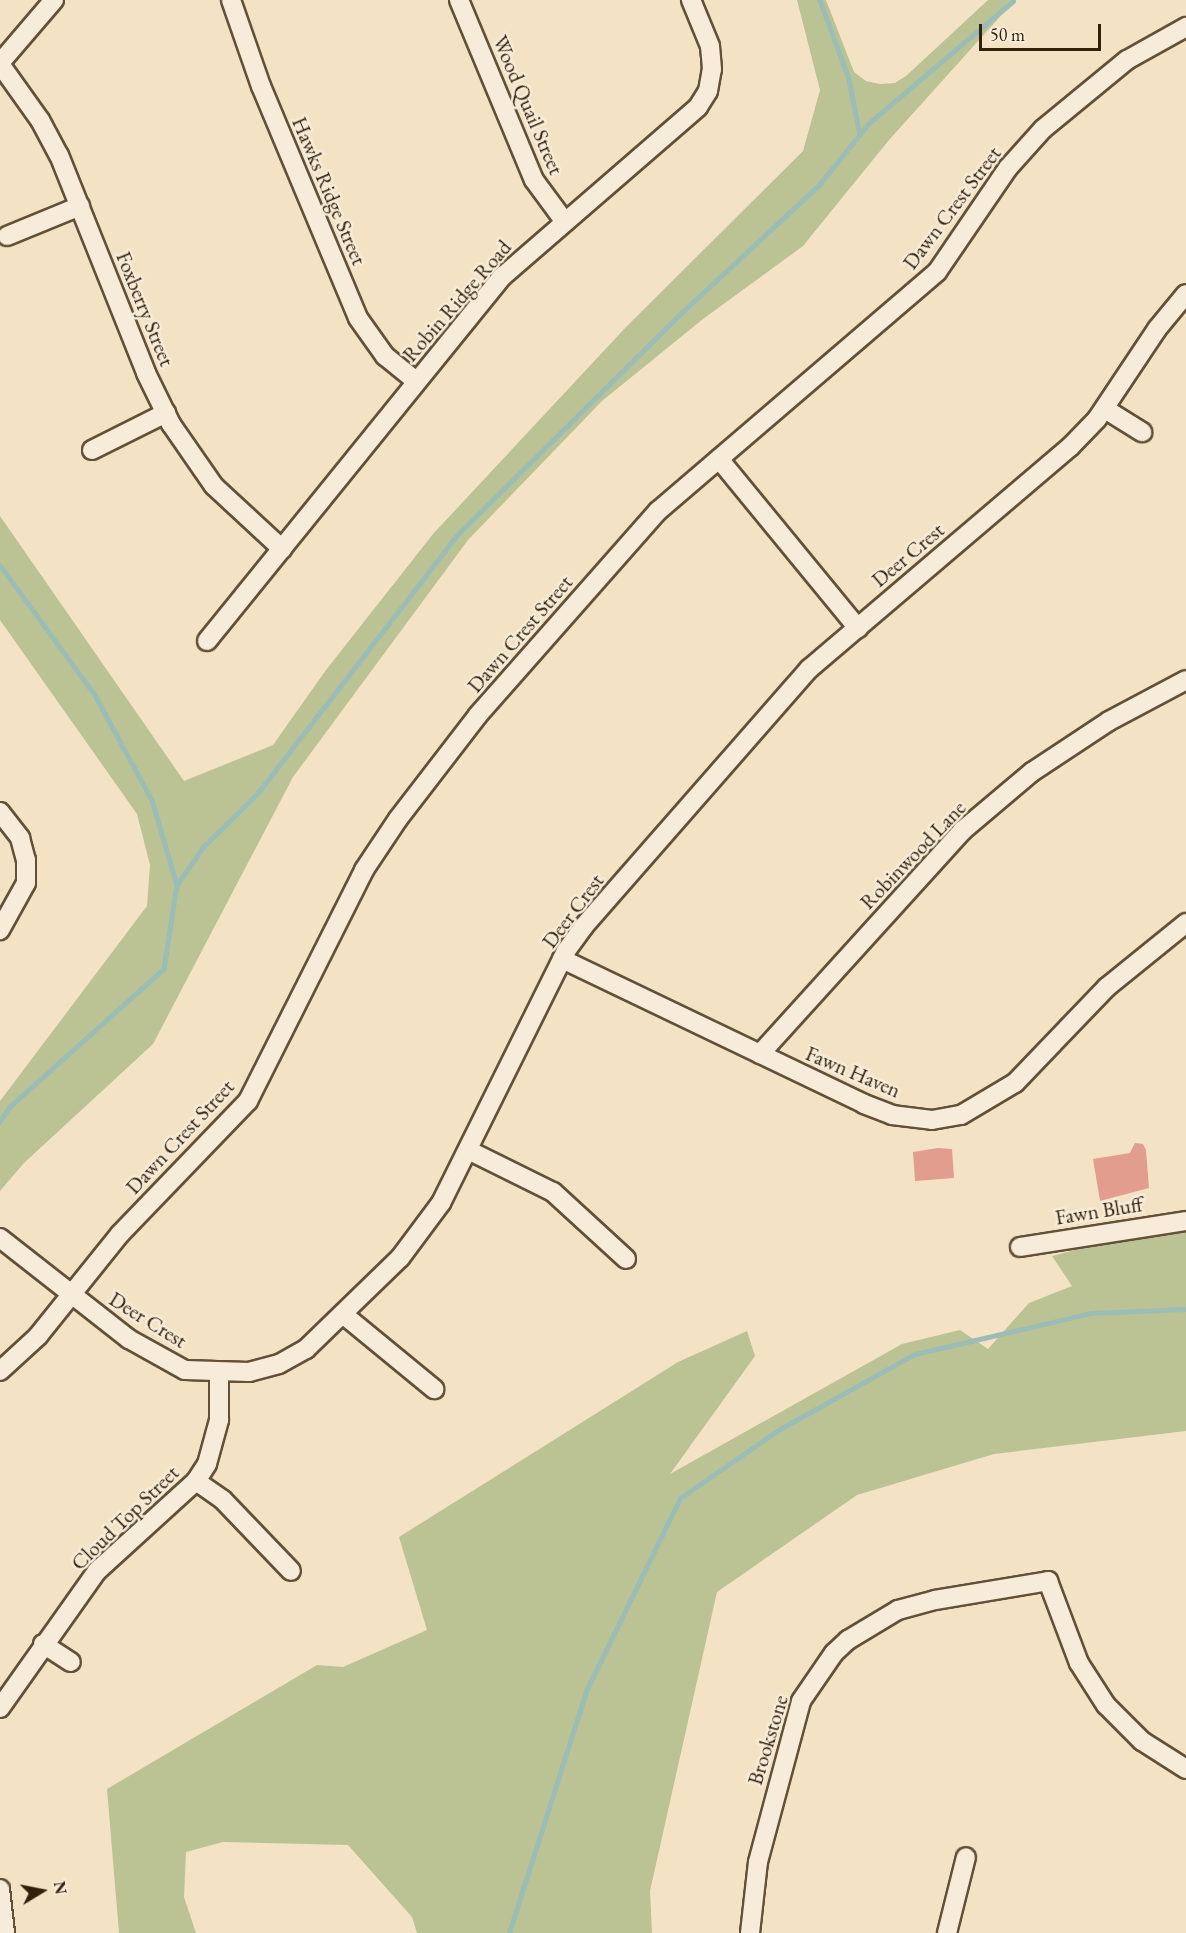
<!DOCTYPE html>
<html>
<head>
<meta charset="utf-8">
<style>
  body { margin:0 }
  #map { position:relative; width:1186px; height:1933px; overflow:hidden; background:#f3e2c4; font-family:"EB Garamond",serif }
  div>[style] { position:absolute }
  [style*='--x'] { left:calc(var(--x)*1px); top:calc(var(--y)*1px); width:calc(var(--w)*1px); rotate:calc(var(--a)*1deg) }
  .green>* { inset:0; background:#bbc394 }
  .stream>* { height:4.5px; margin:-2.25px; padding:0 2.25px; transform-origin:2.25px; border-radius:2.25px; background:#9bbdb6 }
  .building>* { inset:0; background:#e39d8e }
  .roads { filter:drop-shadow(2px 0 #625038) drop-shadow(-2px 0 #625038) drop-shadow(0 2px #625038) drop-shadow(0 -2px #625038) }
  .street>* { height:18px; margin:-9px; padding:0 9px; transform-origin:9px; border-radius:9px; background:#f7ecd9 }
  span { translate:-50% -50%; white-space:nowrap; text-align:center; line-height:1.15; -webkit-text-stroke:5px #f7ecd9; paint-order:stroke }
  .street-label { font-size:21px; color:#32200a }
  .north { position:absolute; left:12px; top:1861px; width:60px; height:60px; -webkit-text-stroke:4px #f7ecd9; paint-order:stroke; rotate:80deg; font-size:16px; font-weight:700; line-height:24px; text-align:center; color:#32200a }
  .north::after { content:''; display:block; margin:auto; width:21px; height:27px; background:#32200a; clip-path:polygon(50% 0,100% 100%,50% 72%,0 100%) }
  .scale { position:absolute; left:979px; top:24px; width:122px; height:27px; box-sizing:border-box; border:3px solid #32200a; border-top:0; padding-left:8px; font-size:18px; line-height:21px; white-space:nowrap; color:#32200a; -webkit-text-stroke:4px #f7ecd9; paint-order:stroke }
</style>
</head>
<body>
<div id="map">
  <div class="green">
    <i style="clip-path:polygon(797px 0,826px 0,854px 72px,866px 81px,880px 84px,895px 83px,906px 76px,988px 0,1015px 0,889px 140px,803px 246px,703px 319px,602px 401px,468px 540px,293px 777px,153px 1044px,24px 1163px,0 1191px,0 1101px,147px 906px,150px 865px,137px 814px,0 620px,0 516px,184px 781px,273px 745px,326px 670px,433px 534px,627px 326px,803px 151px,820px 90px)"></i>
    <i style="clip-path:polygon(1186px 1231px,1186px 1431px,994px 1454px,857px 1495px,717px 1592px,650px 1891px,652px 1933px,417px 1933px,412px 1917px,348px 1845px,223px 1842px,186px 1852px,184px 1897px,196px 1933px,119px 1933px,107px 1789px,317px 1665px,343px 1667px,427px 1630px,399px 1537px,678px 1362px,747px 1331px,755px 1356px,670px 1474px,902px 1344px,960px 1330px,988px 1349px,1029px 1303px,1072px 1286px,1052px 1256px,1098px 1244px)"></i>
  </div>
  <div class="stream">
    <i style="--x:820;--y:0;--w:84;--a:69.8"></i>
    <i style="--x:849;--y:79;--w:57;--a:78.9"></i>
    <i style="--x:0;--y:565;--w:161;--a:53.8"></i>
    <i style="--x:95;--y:695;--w:119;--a:61.5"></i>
    <i style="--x:152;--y:800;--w:89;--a:73.6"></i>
    <i style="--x:177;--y:885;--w:85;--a:98.8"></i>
    <i style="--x:164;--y:969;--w:207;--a:138.1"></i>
    <i style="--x:10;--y:1107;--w:18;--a:124"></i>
    <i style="--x:177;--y:885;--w:46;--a:-55.6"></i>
    <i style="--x:203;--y:847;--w:76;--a:-44.5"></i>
    <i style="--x:257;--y:794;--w:329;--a:-52.3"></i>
    <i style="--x:458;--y:534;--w:310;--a:-44.7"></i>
    <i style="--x:678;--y:316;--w:192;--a:-42.9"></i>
    <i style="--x:819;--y:185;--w:78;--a:-51.2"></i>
    <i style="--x:868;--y:124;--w:190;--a:-40.3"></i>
    <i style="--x:509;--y:1933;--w:256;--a:-72.3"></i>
    <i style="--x:587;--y:1689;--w:212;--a:-64"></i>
    <i style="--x:680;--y:1498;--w:121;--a:-34.6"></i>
    <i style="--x:780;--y:1429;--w:154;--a:-29.1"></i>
    <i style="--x:915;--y:1354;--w:181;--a:-13.1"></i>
    <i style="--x:1091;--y:1313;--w:95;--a:-2.4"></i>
  </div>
  <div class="building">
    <i style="clip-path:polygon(1135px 1143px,1143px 1144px,1146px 1150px,1149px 1188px,1100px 1201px,1093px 1159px,1130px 1153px)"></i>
    <i style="clip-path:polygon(938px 1148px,952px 1149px,954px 1178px,915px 1181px,913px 1152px)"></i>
  </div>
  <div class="roads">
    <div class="street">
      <i style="--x:231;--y:0;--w:91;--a:70.8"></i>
      <i style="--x:261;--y:86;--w:251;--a:67.3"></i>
      <i style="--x:358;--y:318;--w:47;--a:54.6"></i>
      <i style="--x:385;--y:356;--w:40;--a:39"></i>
      <i style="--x:459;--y:0;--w:195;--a:67.4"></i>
      <i style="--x:534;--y:180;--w:52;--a:53.6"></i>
      <i style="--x:0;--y:63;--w:83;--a:-49.4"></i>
      <i style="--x:0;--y:64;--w:69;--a:54.5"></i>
      <i style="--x:40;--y:120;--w:40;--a:62"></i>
      <i style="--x:59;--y:155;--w:235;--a:68.2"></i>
      <i style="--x:146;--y:373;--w:57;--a:63.9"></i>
      <i style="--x:171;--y:424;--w:75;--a:55.3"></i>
      <i style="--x:214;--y:486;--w:93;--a:42.8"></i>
      <i style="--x:7;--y:236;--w:79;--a:-22.3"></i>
      <i style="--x:1105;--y:409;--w:44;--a:31.9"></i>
      <i style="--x:92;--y:450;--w:83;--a:-26.6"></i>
      <i style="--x:719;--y:459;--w:219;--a:50.6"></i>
      <i style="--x:207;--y:641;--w:470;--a:-51"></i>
      <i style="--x:503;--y:276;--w:258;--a:-40.9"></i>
      <i style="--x:698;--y:107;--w:19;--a:-58"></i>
      <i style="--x:708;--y:91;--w:22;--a:-80"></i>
      <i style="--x:712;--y:69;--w:23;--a:-95"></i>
      <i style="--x:710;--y:46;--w:50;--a:-112.4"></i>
      <i style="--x:0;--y:812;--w:33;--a:52"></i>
      <i style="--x:20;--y:838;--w:23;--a:75"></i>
      <i style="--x:26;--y:860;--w:23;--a:90"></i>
      <i style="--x:26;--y:883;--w:54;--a:119"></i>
      <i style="--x:562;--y:959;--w:335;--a:25.6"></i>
      <i style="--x:864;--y:1104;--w:30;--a:21"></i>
      <i style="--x:892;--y:1115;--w:40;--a:7.1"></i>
      <i style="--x:932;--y:1120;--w:29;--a:-10"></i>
      <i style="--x:961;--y:1115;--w:63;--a:-30.7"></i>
      <i style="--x:1015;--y:1083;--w:133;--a:-46.2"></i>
      <i style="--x:1107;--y:987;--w:102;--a:-39"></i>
      <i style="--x:760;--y:1054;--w:301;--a:-47.8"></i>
      <i style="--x:962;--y:831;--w:92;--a:-40.1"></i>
      <i style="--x:1032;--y:772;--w:92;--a:-33.5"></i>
      <i style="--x:1109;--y:721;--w:87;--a:-28"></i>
      <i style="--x:470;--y:1151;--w:93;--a:26.3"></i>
      <i style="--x:553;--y:1192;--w:99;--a:42.5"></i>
      <i style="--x:0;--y:1238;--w:164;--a:38.1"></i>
      <i style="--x:129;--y:1339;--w:64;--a:29"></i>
      <i style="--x:185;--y:1370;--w:64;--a:1.8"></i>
      <i style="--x:249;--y:1372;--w:31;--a:-15"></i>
      <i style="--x:279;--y:1364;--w:31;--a:-29"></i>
      <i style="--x:306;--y:1349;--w:131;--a:-44.1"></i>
      <i style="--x:400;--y:1258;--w:69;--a:-53.3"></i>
      <i style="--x:441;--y:1203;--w:281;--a:-63.6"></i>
      <i style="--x:566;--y:951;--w:31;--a:-54"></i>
      <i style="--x:584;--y:926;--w:342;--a:-48.8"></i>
      <i style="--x:809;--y:669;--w:343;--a:-40.4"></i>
      <i style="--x:1070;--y:447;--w:39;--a:-46"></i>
      <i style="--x:1097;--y:419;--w:108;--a:-56.3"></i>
      <i style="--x:1157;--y:329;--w:45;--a:-50.4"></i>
      <i style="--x:1020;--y:1247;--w:168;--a:-8.9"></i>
      <i style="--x:344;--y:1315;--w:117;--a:39.4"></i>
      <i style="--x:0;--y:1371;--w:52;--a:-42.6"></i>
      <i style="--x:38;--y:1336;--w:131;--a:-51.2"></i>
      <i style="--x:120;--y:1234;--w:185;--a:-46.1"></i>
      <i style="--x:248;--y:1101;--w:258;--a:-63.3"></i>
      <i style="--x:364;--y:870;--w:61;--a:-56.3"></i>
      <i style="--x:398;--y:819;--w:131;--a:-52.4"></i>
      <i style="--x:478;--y:715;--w:272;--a:-48.6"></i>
      <i style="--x:658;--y:511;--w:367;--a:-40.6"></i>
      <i style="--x:937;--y:272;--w:126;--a:-55.7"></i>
      <i style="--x:1008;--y:168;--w:52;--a:-48.1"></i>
      <i style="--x:1043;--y:129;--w:109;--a:-39.4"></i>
      <i style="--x:1127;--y:60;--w:68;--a:-29.2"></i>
      <i style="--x:196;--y:1481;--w:33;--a:35"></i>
      <i style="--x:223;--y:1500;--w:98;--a:46.2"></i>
      <i style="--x:43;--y:1644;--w:33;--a:33"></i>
      <i style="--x:0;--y:1708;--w:168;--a:-54.7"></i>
      <i style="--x:97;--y:1571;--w:134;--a:-42.3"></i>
      <i style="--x:196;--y:1481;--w:20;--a:-57"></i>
      <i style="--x:207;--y:1464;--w:46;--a:-74.7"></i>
      <i style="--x:219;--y:1420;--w:46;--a:-90"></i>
      <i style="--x:0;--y:1889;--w:44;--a:83.5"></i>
      <i style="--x:750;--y:1933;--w:71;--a:-83.6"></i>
      <i style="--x:758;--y:1862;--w:167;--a:-75"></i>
      <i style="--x:801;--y:1701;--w:58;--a:-55.5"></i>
      <i style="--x:834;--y:1653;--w:19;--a:-43"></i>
      <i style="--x:848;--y:1640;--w:58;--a:-31"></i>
      <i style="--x:898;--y:1610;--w:38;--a:-15"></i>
      <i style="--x:935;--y:1600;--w:115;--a:-9.5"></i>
      <i style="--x:1048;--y:1581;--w:88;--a:69.3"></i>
      <i style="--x:1079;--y:1663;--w:50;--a:57.3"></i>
      <i style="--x:1106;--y:1705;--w:51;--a:45"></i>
      <i style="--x:1142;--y:1741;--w:52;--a:32.5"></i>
      <i style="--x:947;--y:1933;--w:78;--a:-76"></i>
    </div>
  </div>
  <div class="street-label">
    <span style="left:528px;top:105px;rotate:67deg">Wood Quail Street</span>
    <span style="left:329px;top:191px;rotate:67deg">Hawks Ridge Street</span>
    <span style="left:952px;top:208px;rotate:-53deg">Dawn Crest Street</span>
    <span style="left:457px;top:301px;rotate:-49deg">Robin Ridge Road</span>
    <span style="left:145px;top:309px;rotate:68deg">Foxberry Street</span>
    <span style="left:908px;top:555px;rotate:-40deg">Deer Crest</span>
    <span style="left:520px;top:634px;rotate:-49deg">Dawn Crest Street</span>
    <span style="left:913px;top:855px;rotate:-46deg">Robinwood Lane</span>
    <span style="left:573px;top:911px;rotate:-53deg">Deer Crest</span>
    <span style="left:853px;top:1072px;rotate:23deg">Fawn Haven</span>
    <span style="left:180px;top:1137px;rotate:-47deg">Dawn Crest Street</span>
    <span style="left:1099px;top:1211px;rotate:-9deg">Fawn Bluff</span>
    <span style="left:148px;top:1320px;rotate:32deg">Deer Crest</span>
    <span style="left:125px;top:1518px;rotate:-44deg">Cloud Top Street</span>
    <span style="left:768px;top:1740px;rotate:-73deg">Brookstone</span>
  </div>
  <div class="north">N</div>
  <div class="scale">50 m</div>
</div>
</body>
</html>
